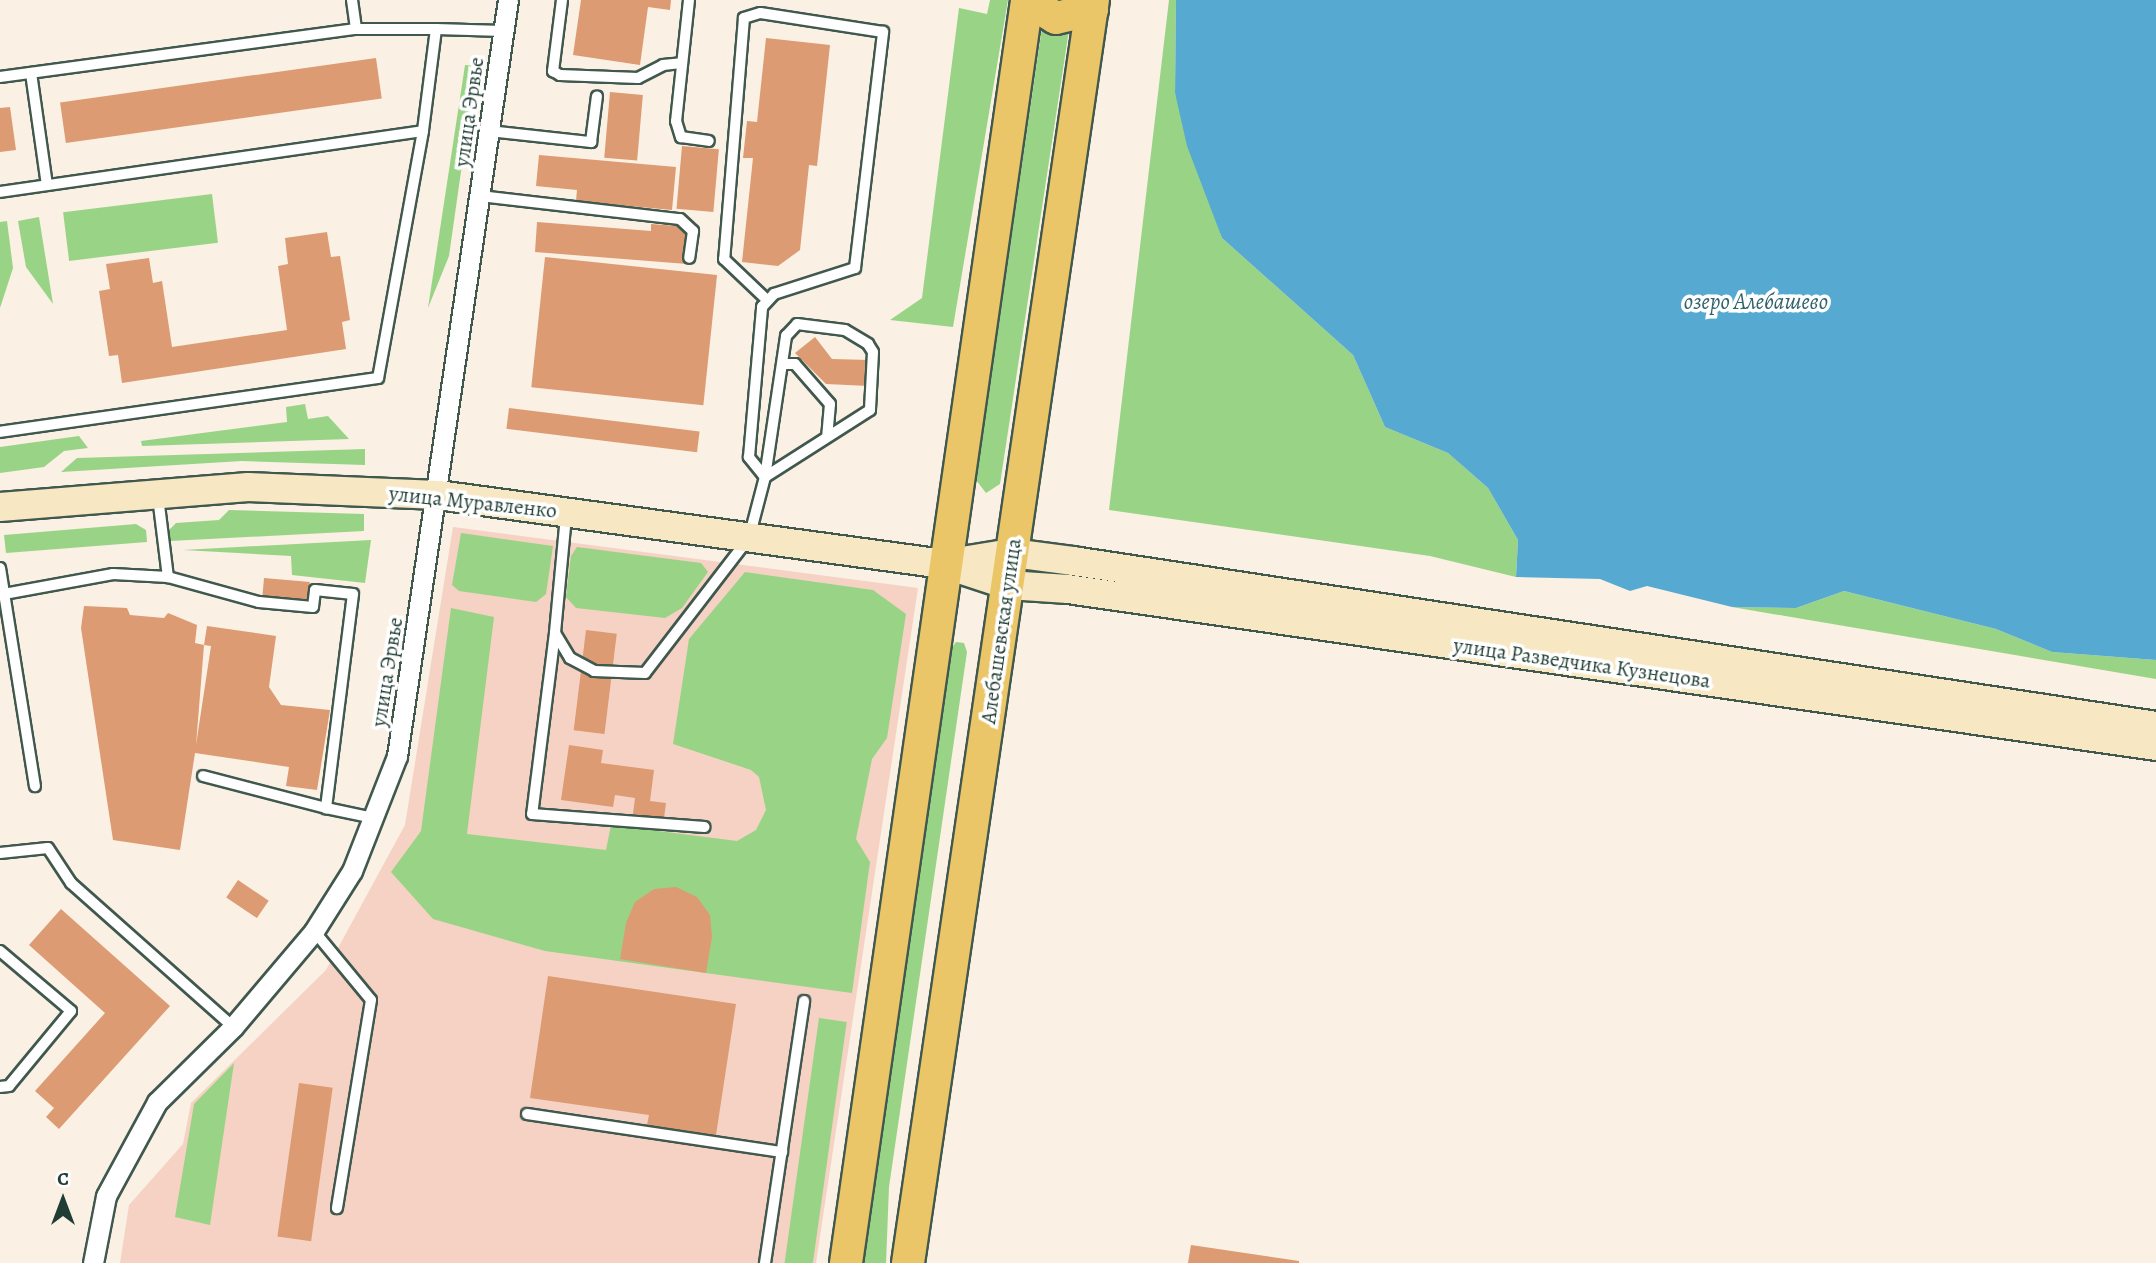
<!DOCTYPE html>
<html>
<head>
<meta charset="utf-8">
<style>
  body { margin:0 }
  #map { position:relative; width:2156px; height:1263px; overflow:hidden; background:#faf0e4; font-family:Alegreya,serif }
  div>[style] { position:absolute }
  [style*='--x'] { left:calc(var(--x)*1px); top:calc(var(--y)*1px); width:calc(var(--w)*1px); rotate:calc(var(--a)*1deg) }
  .built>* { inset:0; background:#f5d2c3 }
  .green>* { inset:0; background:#99d386; transform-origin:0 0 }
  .water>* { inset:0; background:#56aad2 }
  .building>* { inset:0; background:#dc9b72; transform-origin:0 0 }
  .roads { filter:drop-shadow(2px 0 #40584e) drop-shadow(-2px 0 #40584e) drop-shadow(0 2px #40584e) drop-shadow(0 -2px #40584e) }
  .service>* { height:10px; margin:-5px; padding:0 5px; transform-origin:5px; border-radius:5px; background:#fff }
  .minor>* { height:19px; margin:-9.5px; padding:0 9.5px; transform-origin:9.5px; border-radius:9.5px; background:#fff }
  .secondary>* { height:28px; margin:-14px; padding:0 14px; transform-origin:14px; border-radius:14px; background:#f7e8c3 }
  .primary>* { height:32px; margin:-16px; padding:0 16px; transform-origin:16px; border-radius:16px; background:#ebc669 }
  span { translate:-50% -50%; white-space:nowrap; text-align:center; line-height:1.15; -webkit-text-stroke:7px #fff; paint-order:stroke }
  .street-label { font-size:21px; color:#1f3d34 }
  .water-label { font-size:23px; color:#32636b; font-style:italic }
  .north { position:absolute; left:28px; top:1165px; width:70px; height:70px; -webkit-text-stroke:5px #fff; paint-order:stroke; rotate:0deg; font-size:19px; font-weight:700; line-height:28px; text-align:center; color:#1f3d34 }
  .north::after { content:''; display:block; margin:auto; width:24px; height:32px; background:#1f3d34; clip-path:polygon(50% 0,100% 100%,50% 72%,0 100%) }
</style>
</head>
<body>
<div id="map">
  <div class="built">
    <i style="clip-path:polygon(453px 527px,918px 588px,816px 1263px,120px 1263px,129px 1205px,183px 1144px,191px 1103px,326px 970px,405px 825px)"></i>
  </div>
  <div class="green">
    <i style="clip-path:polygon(990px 0,1008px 0,953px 327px,890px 320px,922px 298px,959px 8px,987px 14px)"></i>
    <i style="clip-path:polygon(1046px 0,1073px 0,1072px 10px,1000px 484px,986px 493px,976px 480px)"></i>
    <i style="clip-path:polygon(1169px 0,1176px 0,1175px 93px,1222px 238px,1353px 355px,1385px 427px,1448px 453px,1488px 488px,1518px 540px,1516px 577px,1430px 556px,1109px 510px)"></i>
    <i style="clip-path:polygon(465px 65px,476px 66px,449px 256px,428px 308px)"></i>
    <i style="left:212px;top:194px;width:49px;height:150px;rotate:83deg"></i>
    <i style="clip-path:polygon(39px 217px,53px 304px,26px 267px,18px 221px)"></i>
    <i style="clip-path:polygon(7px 221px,13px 268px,0 308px,0 222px)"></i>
    <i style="clip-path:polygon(305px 404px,308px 419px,328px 416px,349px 439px,142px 446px,141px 441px,287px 422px,286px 407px)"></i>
    <i style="clip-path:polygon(79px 436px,88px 448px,64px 451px,44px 467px,0 473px,0 447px)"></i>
    <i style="clip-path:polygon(365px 449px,365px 465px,242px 461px,61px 472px,77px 458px)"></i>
    <i style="clip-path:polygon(229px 510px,364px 514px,364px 531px,170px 541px,169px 530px,176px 523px,219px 520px)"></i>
    <i style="clip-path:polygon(136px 524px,146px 530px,147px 542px,6px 553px,4px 535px)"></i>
    <i style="clip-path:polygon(461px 533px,553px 546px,546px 594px,536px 602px,459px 591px,452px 585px)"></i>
    <i style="clip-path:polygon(371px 540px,365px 583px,292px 575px,291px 556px,183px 550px)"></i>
    <i style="clip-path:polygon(577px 547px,701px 563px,708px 572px,682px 608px,665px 618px,576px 608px,566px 597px,571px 556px)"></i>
    <i style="clip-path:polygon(745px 572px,873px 590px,906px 614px,887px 738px,872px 759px,856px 839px,870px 862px,852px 993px,545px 951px,433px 919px,391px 872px,421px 831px,451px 608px,494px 617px,467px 834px,606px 850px,611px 825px,737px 841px,756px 830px,766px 810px,759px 777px,751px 770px,673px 744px,689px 639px)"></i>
    <i style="clip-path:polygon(1844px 591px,1996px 629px,2052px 652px,2156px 660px,2156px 679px,1732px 607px,1796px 608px)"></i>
    <i style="clip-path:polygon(956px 642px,964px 643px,967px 652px,889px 1187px,886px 1263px,862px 1263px,951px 649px)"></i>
    <i style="left:819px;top:1018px;width:28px;height:248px;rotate:8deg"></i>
    <i style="clip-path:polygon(234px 1063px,210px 1225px,175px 1217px,194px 1104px)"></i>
  </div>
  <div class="water">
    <i style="clip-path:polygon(1176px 0,2156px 0,2156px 660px,2052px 652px,1996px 629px,1844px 591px,1796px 608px,1732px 607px,1647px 586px,1630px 591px,1600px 579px,1516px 577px,1518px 540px,1488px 488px,1448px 453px,1385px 427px,1353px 355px,1222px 238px,1187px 146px,1175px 93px)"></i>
  </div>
  <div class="building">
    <i style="clip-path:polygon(581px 0,671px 0,670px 10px,648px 7px,640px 65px,573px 55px)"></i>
    <i style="clip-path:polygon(766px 38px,830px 45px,817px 166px,809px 165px,800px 250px,778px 266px,742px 262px,753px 158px,743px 158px,747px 121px,757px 122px)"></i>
    <i style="left:376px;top:58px;width:41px;height:319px;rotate:82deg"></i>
    <i style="left:610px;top:92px;width:33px;height:66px;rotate:5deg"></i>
    <i style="clip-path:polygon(10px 107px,16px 150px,0 152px,0 108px)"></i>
    <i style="left:682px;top:146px;width:37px;height:63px;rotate:5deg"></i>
    <i style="clip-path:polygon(539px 155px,676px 167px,672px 210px,576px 201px,577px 190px,536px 186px)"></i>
    <i style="clip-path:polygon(537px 222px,651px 231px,651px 224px,690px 227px,687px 264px,535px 252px)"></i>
    <i style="clip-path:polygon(327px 232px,331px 257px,340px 256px,350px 320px,342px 322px,346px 349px,122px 383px,118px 355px,109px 356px,99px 291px,110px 289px,106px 264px,149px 258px,153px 283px,162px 281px,172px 347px,287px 330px,278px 266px,288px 264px,285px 238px)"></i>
    <i style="left:545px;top:257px;width:173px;height:131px;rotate:6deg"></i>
    <i style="clip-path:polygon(815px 337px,832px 359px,870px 360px,869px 386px,826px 384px,795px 353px)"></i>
    <i style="left:509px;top:408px;width:192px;height:21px;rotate:7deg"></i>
    <i style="left:264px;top:578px;width:46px;height:19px;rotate:5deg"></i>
    <i style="clip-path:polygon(84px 606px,127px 608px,130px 615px,164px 618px,168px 613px,197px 625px,195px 643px,204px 645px,196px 745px,211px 646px,204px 645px,207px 626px,276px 636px,269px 687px,281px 705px,330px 710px,317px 790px,286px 786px,289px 767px,195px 753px,180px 850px,113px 840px,81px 628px)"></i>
    <i style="left:586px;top:630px;width:31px;height:101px;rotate:7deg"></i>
    <i style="clip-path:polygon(569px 745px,603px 750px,601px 763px,654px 770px,650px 801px,666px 803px,664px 818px,633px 814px,635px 798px,615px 795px,613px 807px,561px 800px)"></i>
    <i style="left:238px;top:880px;width:37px;height:21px;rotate:34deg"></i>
    <i style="clip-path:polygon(676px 887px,697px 897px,710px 915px,712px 937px,706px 973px,620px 959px,626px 923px,635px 902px,654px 889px)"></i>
    <i style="clip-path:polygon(61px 909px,170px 1006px,59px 1129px,46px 1117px,54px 1108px,35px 1091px,105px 1013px,29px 945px)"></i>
    <i style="clip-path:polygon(548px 976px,736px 1004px,716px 1135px,647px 1125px,649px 1115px,530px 1098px)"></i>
    <i style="left:299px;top:1083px;width:34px;height:155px;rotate:8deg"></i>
    <i style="clip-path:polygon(1191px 1245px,1299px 1261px,1299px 1263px,1188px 1263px)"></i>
  </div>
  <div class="roads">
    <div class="service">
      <i style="--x:352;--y:0;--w:29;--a:82"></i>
      <i style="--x:562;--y:0;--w:72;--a:97.2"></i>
      <i style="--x:553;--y:71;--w:8;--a:30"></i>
      <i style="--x:560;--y:75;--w:78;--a:2.2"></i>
      <i style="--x:638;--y:78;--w:28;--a:-27"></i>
      <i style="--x:663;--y:65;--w:18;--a:-6"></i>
      <i style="--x:689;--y:0;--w:122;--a:96.1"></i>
      <i style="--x:676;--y:121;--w:17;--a:73"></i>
      <i style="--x:681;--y:137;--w:28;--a:8"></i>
      <i style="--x:436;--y:29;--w:67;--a:1.7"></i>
      <i style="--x:31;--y:73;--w:113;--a:81.9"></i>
      <i style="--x:0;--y:77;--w:359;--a:-7.7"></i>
      <i style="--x:356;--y:29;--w:80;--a:0"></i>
      <i style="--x:436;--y:29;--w:103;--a:97.3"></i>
      <i style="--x:423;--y:131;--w:251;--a:100.3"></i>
      <i style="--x:378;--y:378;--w:382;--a:171.9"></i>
      <i style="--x:489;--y:131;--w:103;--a:6.2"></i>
      <i style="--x:591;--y:142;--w:46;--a:-82.6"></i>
      <i style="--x:0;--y:192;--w:427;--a:-8.2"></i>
      <i style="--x:480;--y:196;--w:201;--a:6.6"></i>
      <i style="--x:680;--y:219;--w:18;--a:43"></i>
      <i style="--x:693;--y:231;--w:27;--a:98"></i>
      <i style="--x:797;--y:324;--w:48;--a:7.1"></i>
      <i style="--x:845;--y:330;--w:27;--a:31"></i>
      <i style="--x:868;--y:344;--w:9;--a:58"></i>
      <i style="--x:873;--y:352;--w:58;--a:93"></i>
      <i style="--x:870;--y:410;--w:125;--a:147.5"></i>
      <i style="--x:765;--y:477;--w:143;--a:-81.5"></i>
      <i style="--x:786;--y:336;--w:16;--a:-47"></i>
      <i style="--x:784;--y:364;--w:11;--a:0"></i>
      <i style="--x:795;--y:364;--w:53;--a:48.8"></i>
      <i style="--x:830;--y:404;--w:32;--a:95"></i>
      <i style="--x:158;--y:497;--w:81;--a:82.9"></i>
      <i style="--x:168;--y:577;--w:94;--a:15.4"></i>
      <i style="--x:259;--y:602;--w:54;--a:5.3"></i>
      <i style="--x:313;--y:607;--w:17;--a:-83"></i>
      <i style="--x:315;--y:590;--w:38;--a:6"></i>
      <i style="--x:353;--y:594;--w:216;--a:97.2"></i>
      <i style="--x:326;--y:808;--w:127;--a:-165.4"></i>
      <i style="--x:566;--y:516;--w:118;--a:95.4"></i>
      <i style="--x:555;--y:633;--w:29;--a:59"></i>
      <i style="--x:570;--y:658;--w:27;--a:28"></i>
      <i style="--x:594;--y:671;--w:51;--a:2.2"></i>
      <i style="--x:645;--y:673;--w:170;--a:-52.4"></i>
      <i style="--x:749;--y:538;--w:63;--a:-75.3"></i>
      <i style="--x:765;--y:477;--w:26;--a:-129"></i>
      <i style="--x:749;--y:457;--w:151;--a:-85"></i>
      <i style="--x:762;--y:307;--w:18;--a:-47"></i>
      <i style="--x:774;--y:294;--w:85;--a:-17.8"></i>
      <i style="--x:855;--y:268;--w:238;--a:-83.2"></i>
      <i style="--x:883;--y:32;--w:124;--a:-171.2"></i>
      <i style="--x:760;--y:13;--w:17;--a:163"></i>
      <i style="--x:744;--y:18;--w:242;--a:94.7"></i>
      <i style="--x:724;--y:259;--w:58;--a:43.6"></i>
      <i style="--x:0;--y:568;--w:221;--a:80.9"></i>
      <i style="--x:4;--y:594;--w:111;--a:-10.4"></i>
      <i style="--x:113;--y:574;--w:55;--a:3.1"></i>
      <i style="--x:555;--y:633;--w:182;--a:97.2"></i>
      <i style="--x:532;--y:814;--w:173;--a:4.3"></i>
      <i style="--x:326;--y:808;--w:48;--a:12"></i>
      <i style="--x:0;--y:853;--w:48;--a:-5.9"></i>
      <i style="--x:48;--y:848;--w:42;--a:56.7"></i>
      <i style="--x:71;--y:883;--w:217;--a:41.6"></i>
      <i style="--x:314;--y:931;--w:89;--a:50.4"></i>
      <i style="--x:371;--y:1000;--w:211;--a:99.3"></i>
      <i style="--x:0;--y:951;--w:93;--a:40.2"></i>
      <i style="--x:71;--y:1011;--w:97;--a:129.6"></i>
      <i style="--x:9;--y:1086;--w:9;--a:174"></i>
      <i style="--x:527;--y:1114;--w:258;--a:8.5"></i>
      <i style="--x:765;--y:1263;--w:265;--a:-81.5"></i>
    </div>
    <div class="minor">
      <i style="--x:93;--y:1263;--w:68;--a:-79"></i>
      <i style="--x:106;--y:1196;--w:107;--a:-61.5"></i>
      <i style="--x:157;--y:1102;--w:107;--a:-44.6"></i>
      <i style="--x:233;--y:1027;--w:126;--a:-49.8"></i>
      <i style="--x:314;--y:931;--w:71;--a:-57.7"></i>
      <i style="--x:352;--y:871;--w:123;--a:-68.6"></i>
      <i style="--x:397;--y:756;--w:764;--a:-81.65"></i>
    </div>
    <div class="secondary">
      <i style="--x:0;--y:507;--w:249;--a:-4.6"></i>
      <i style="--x:248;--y:487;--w:190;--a:2.4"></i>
      <i style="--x:438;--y:495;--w:511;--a:7.77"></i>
      <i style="--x:944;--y:564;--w:67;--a:18.2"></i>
      <i style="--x:1008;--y:585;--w:60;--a:3.8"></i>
      <i style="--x:1068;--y:589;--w:1099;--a:8.21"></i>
      <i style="--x:950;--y:563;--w:63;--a:-9.2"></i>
      <i style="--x:1012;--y:553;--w:62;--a:7.5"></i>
      <i style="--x:1073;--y:561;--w:1095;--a:8.66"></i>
    </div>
    <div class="primary">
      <i style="--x:1027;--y:0;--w:34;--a:32"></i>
      <i style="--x:1056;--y:18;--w:37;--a:-13"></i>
      <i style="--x:846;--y:1263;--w:1276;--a:-81.84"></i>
      <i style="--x:908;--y:1263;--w:1276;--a:-81.67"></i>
    </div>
  </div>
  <div class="street-label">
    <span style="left:469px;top:112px;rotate:-82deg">улица Эрвье</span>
    <span style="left:473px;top:502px;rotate:6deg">улица Муравленко</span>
    <span style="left:1001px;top:631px;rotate:-82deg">Алебашевская улица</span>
    <span style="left:1582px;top:663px;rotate:8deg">улица Разведчика Кузнецова</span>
    <span style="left:387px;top:672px;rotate:-81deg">улица Эрвье</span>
  </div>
  <div class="water-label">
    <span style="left:1756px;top:302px">озеро Алебашево</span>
  </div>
  <div class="north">С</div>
</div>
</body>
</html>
